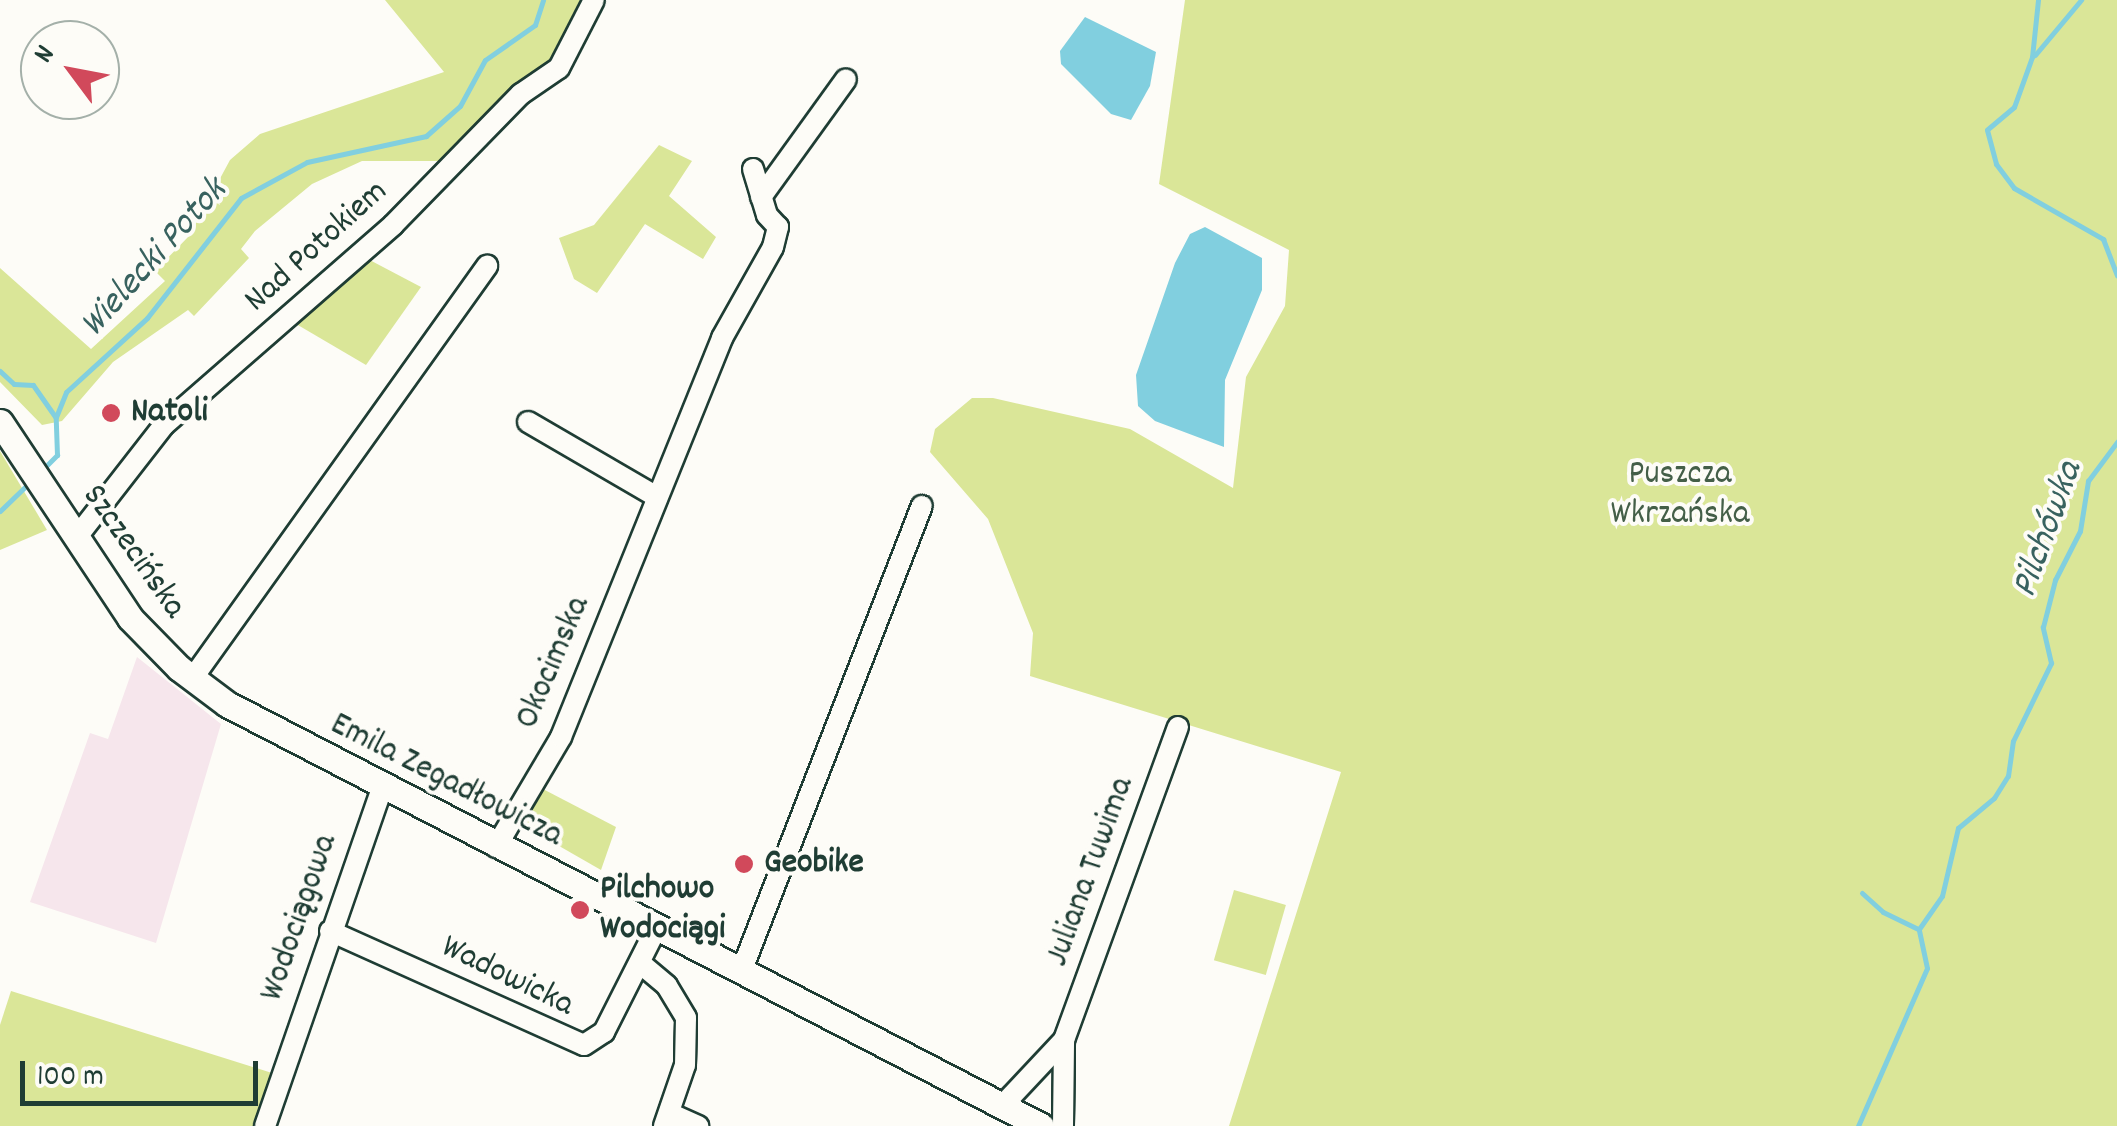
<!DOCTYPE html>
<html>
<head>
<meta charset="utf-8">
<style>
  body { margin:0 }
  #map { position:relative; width:2117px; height:1126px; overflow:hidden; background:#fdfcf7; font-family:Dekko,sans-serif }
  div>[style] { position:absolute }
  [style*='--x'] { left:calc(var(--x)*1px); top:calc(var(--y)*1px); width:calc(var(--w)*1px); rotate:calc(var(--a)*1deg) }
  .built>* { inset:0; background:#f6e6ec }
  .green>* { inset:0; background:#dae698; transform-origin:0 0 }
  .water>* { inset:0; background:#81cfdf }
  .stream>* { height:5px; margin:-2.5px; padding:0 2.5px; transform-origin:2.5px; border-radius:2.5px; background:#81cfdf }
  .roads { filter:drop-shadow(2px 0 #1f3d34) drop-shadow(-2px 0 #1f3d34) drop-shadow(0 2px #1f3d34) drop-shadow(0 -2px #1f3d34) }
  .minor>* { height:20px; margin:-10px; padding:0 10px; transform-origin:10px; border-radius:10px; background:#fdfcf7 }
  .major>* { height:25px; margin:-12.5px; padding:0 12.5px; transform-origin:12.5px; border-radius:12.5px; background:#fdfcf7 }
  .dots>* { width:28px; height:28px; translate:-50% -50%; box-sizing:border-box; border:5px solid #fdfcf7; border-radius:50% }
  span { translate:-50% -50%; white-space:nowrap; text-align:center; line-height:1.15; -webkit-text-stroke:8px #fdfcf7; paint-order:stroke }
  .street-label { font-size:35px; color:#1f3d34 }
  .poi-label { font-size:35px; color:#1f3d34; font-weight:700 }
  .left { translate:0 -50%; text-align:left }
  .park-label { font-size:35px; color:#445f48 }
  .water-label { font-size:38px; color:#38625f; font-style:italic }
  .north { position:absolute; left:20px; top:20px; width:100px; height:100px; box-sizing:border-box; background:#fdfcf7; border:2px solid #a4b0a9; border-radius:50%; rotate:302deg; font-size:28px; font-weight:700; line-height:40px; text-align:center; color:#1f3d34 }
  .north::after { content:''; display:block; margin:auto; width:35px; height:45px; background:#d1495b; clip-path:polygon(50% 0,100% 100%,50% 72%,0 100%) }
  .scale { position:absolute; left:20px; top:1061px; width:238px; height:45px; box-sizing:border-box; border:5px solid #1f3d34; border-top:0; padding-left:12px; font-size:30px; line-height:35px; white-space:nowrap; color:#1f3d34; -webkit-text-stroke:8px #fdfcf7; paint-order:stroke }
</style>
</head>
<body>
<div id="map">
  <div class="built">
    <i style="clip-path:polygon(137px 657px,221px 724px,156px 943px,30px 902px,90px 733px,108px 739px)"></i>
  </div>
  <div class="green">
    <i style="clip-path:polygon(385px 0,588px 0,562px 55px,450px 161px,362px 161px,312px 184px,255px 231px,241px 249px,249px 258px,194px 316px,188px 310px,113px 362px,62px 421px,42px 425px,0 382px,0 268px,91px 349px,165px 281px,155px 271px,189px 236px,230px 160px,260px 134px,444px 72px)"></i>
    <i style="clip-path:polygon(1185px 0,2117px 0,2117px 1126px,1229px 1126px,1341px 772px,1030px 676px,1033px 633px,988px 519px,930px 452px,935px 429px,972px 398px,993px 398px,1130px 429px,1233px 488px,1246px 377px,1285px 306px,1289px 250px,1159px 184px)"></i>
    <i style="clip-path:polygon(659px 145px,692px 161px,669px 196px,716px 237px,703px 259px,645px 224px,597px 293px,574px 279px,559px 238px,594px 225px)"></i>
    <i style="clip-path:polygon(364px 257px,421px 287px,366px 365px,291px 321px)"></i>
    <i style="clip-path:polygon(0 451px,47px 530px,0 550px)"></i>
    <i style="clip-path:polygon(541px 788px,616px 827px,601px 870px,519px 823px)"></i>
    <i style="left:1234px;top:890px;width:54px;height:73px;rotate:16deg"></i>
    <i style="clip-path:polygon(11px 991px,272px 1073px,255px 1126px,0 1126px,0 1025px)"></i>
  </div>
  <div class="water">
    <i style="clip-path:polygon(1085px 17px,1156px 52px,1150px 86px,1131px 120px,1111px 114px,1061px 64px,1060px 51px)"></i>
    <i style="clip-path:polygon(1205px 227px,1262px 258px,1262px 290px,1225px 380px,1224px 447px,1155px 421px,1138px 406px,1136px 375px,1175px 263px,1190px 234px)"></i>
  </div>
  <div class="stream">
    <i style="--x:2038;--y:0;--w:57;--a:96"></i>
    <i style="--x:2032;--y:57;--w:53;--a:109.8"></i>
    <i style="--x:2014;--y:107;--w:35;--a:140"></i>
    <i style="--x:1987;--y:130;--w:35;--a:75"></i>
    <i style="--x:1996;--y:164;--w:30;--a:53"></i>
    <i style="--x:2014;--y:188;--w:103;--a:29.8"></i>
    <i style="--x:2103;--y:239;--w:39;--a:69"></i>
    <i style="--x:2035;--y:55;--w:72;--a:-50.1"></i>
    <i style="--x:0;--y:371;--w:19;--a:43"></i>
    <i style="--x:14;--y:384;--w:19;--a:3"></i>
    <i style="--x:33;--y:385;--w:39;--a:55"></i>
    <i style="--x:41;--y:471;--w:23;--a:-45"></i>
    <i style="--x:57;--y:455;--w:38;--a:-92"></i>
    <i style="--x:56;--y:417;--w:27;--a:-68"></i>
    <i style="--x:66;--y:392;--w:110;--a:-42.4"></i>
    <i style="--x:147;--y:318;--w:152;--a:-51.9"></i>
    <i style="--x:241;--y:198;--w:75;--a:-28.6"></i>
    <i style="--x:307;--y:162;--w:122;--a:-12.3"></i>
    <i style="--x:426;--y:136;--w:45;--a:-41.4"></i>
    <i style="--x:460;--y:106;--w:52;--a:-61.5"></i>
    <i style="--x:485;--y:60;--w:61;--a:-35"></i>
    <i style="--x:535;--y:25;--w:26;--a:-72"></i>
    <i style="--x:0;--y:511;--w:42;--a:-44"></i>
    <i style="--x:1862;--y:893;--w:28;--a:42"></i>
    <i style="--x:1883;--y:912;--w:39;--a:26"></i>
    <i style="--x:1858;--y:1126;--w:172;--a:-66.4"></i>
    <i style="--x:1927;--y:968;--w:40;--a:-102"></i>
    <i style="--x:1919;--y:929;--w:40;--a:-55.1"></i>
    <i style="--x:1942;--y:896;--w:70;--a:-76.8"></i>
    <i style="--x:1958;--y:828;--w:47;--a:-39.8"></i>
    <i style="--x:1994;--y:798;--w:26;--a:-58"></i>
    <i style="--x:2008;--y:776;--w:35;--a:-82"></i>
    <i style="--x:2013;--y:741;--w:87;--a:-64"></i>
    <i style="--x:2051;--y:663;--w:37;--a:-103"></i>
    <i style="--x:2043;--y:627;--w:49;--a:-75.7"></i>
    <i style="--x:2055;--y:580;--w:55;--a:-63"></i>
    <i style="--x:2080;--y:531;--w:51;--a:-80.9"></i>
    <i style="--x:2088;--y:481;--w:49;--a:-53.4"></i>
  </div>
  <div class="roads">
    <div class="minor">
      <i style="--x:761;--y:197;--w:145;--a:-54.2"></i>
      <i style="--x:528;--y:422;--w:149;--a:30.2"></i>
      <i style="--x:76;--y:538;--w:143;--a:-52.1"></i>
      <i style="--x:164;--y:425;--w:304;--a:-41.1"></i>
      <i style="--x:393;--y:225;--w:183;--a:-45.7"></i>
      <i style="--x:521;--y:94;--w:46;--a:-34.4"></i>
      <i style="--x:559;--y:68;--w:76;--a:-62.8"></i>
      <i style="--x:192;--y:679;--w:508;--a:-54.46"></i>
      <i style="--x:496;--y:847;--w:128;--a:-59.4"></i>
      <i style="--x:561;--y:737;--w:430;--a:-68"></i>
      <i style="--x:722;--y:338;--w:104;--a:-60.7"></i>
      <i style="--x:773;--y:247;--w:21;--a:-76"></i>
      <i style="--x:778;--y:227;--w:16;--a:-133"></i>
      <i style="--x:767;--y:215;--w:48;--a:-106.9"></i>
      <i style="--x:330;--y:931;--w:278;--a:24.2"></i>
      <i style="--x:584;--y:1045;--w:24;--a:-33"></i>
      <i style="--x:604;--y:1032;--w:115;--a:-63.2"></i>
      <i style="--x:640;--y:963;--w:35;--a:40"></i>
      <i style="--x:667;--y:986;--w:37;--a:59"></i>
      <i style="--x:686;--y:1018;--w:47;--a:91.2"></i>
      <i style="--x:685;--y:1065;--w:65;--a:109"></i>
      <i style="--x:741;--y:972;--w:500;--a:-68.8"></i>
      <i style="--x:1002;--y:1106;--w:91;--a:-46.8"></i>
      <i style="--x:1064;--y:1040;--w:333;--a:-70"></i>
      <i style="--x:671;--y:1114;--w:30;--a:24"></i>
      <i style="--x:265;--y:1126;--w:358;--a:-70.9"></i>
      <i style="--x:1063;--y:1126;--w:86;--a:-89.3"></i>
    </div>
    <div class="major">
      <i style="--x:0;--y:422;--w:235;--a:56.4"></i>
      <i style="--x:130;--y:618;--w:70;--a:45.6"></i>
      <i style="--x:179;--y:668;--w:60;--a:36.9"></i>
      <i style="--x:227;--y:704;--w:917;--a:27.4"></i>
    </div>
  </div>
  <div class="dots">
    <i style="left:111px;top:413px;background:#d1495b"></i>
    <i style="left:744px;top:864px;background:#d1495b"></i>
    <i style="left:580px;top:910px;background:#d1495b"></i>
  </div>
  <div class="street-label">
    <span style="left:317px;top:247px;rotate:-42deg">Nad Potokiem</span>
    <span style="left:133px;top:552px;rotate:55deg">Szczecińska</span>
    <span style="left:554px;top:663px;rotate:-67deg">Okocimska</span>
    <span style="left:446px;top:781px;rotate:27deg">Emila Zegadłowicza</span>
    <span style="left:1091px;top:872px;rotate:-70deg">Juliana Tuwima</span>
    <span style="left:300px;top:918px;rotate:-71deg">Wodociągowa</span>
    <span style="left:507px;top:977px;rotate:26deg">Wadowicka</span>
  </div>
  <div class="poi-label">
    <span class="left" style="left:131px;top:413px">Natoli</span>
    <span class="left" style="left:764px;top:864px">Geobike</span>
    <span class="left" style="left:600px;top:910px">Pilchowo<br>Wodociągi</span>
  </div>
  <div class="park-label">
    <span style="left:1680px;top:495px">Puszcza<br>Wkrzańska</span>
  </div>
  <div class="water-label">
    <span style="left:155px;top:259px;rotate:-48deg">Wielecki Potok</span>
    <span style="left:2049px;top:530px;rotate:-70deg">Pilchówka</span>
  </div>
  <div class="north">N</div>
  <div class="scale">100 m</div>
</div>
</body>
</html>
